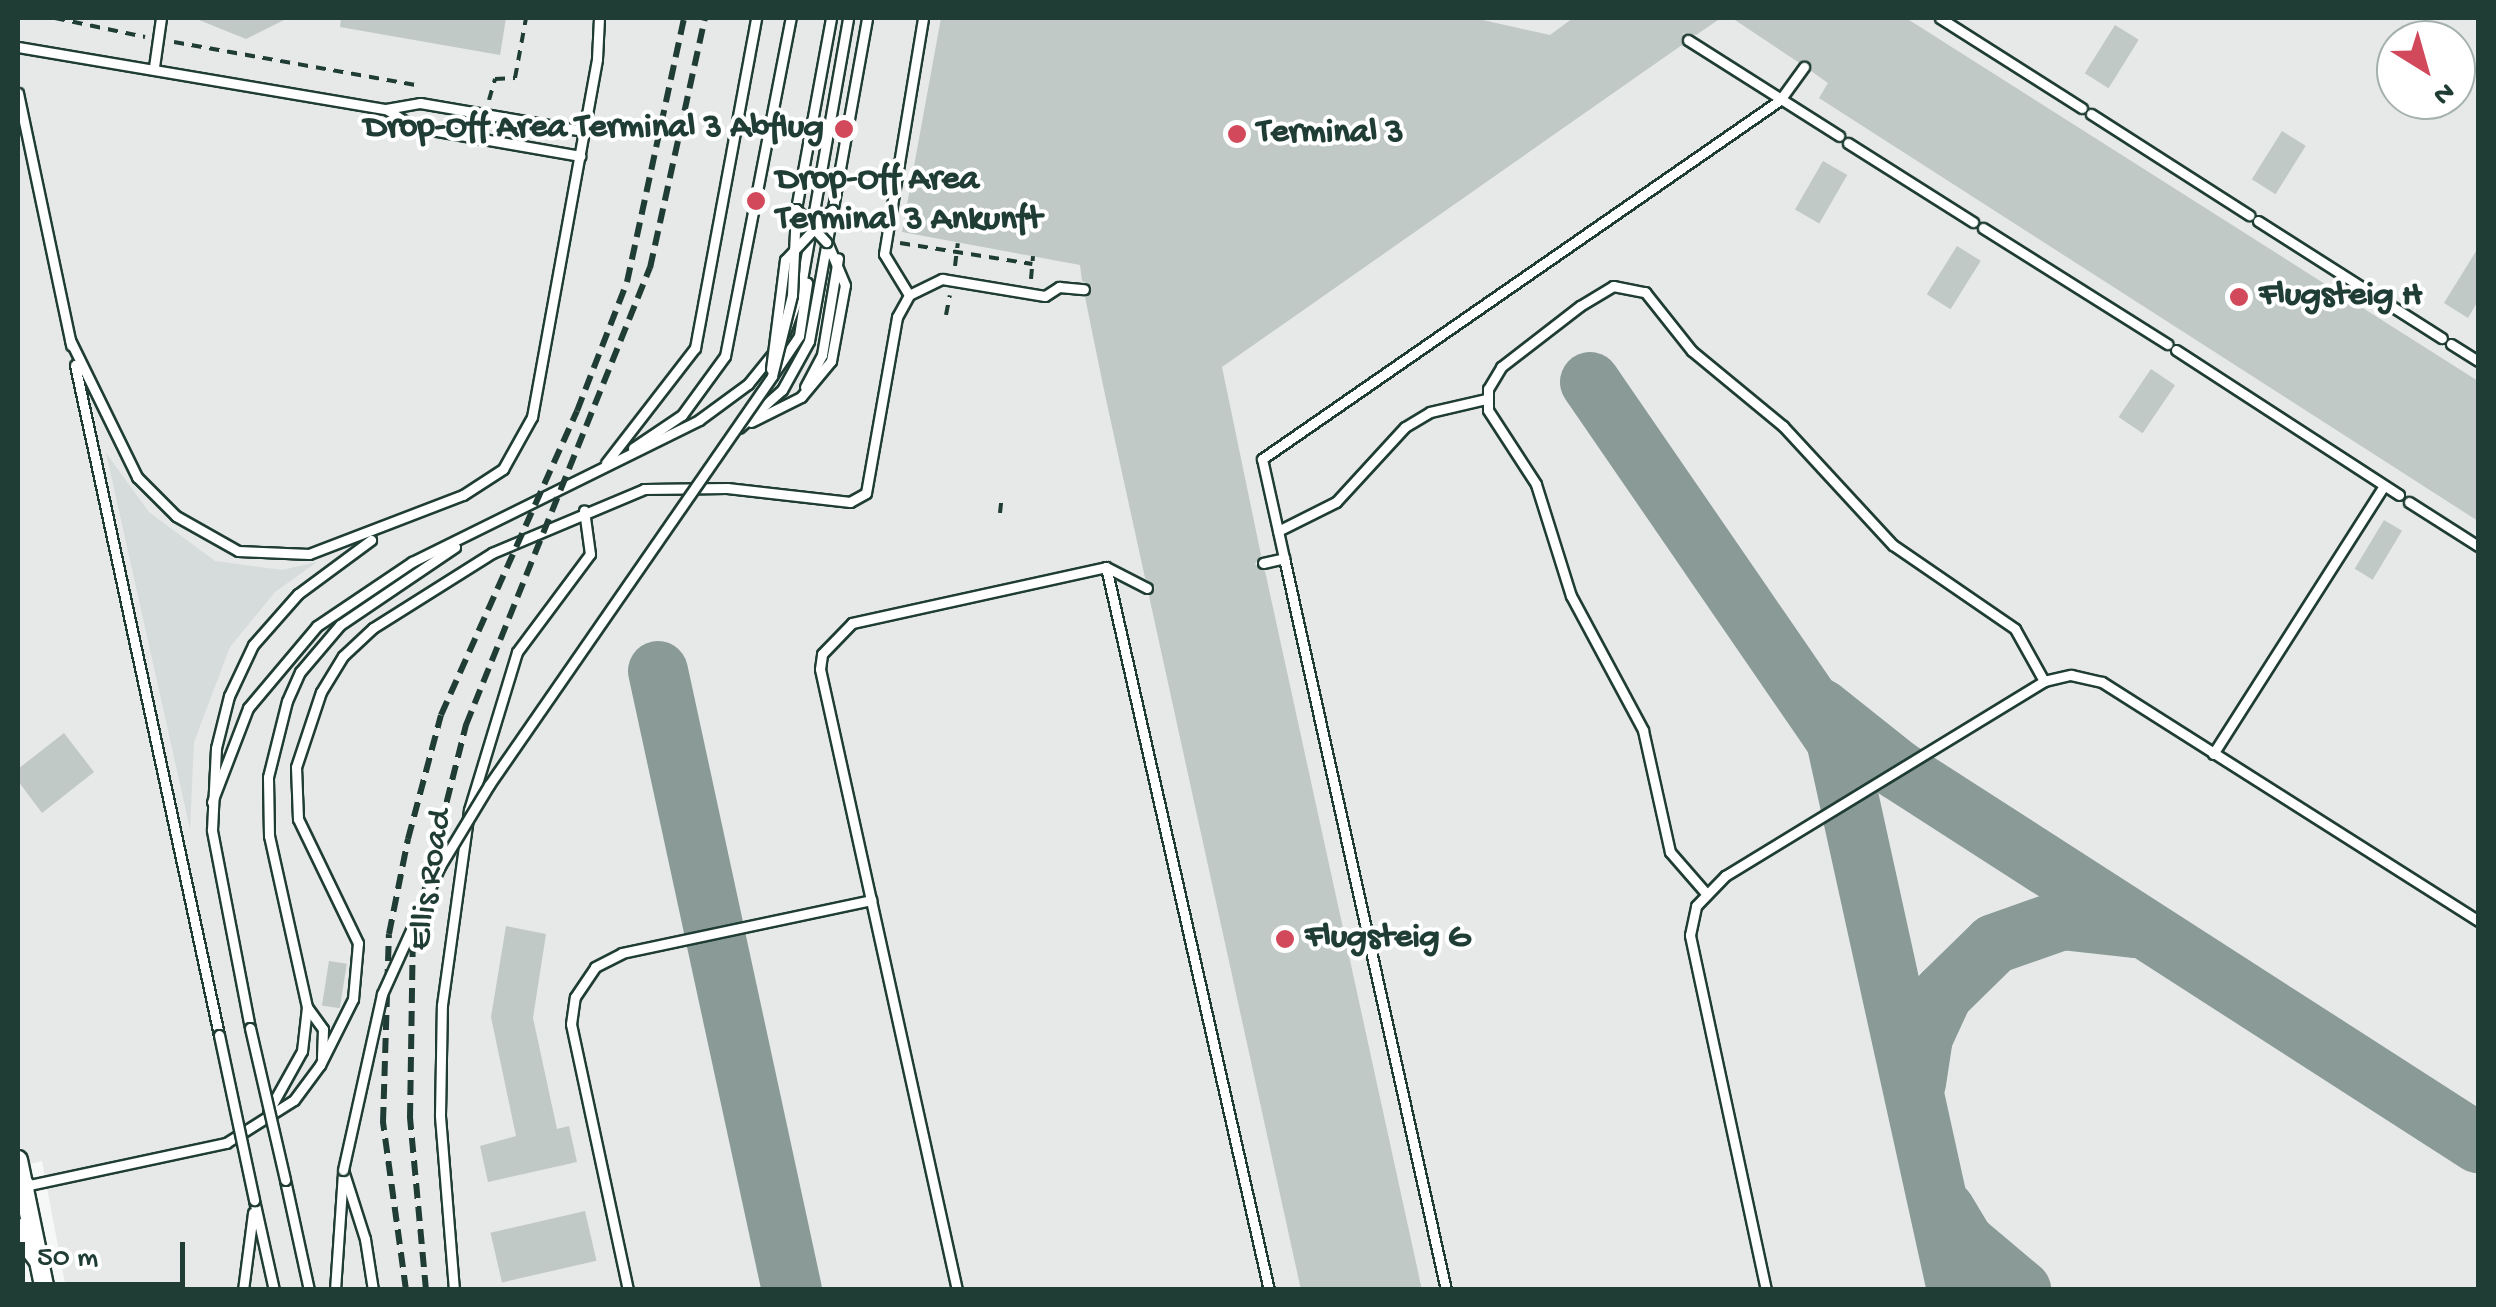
<!DOCTYPE html>
<html>
<head>
<meta charset="utf-8">
<style>
  body { margin:0 }
  #map { position:relative; width:2496px; height:1307px; overflow:hidden; background:#f6f7f7; font-family:"Gochi Hand",sans-serif }
  div>[style] { position:absolute }
  [style*='--x'] { left:calc(var(--x)*1px); top:calc(var(--y)*1px); width:calc(var(--w)*1px); rotate:calc(var(--a)*1deg) }
  .built>* { inset:0; background:#e6e9e8 }
  .green>* { inset:0; background:#d6dcdb }
  .taxiway>* { height:60px; margin:-30px; padding:0 30px; transform-origin:30px; border-radius:30px; background:#8a9a96 }
  .building>* { inset:0; background:#c0c9c6; transform-origin:0 0 }
  .path>* { height:4px; margin-top:-2px; transform-origin:0; background:repeating-linear-gradient(90deg,#1f3d34 0 10px,transparent 0 18px) }
  .roads { filter:drop-shadow(2px 0 #1f3d34) drop-shadow(-2px 0 #1f3d34) drop-shadow(0 2px #1f3d34) drop-shadow(0 -2px #1f3d34) }
  .service>* { height:9px; margin:-4.5px; padding:0 4.5px; transform-origin:4.5px; border-radius:4.5px; background:#fff }
  .minor>* { height:18px; margin:-9px; padding:0 9px; transform-origin:9px; border-radius:9px; background:#fff }
  .tertiary>* { height:22px; margin:-11px; padding:0 11px; transform-origin:11px; border-radius:11px; background:#fff }
  .rail>* { height:6px; margin-top:-3px; transform-origin:0; background:repeating-linear-gradient(90deg,#1f3d34 0 15px,transparent 0 23px) }
  .bridges { filter:drop-shadow(2px 0 #1f3d34) drop-shadow(-2px 0 #1f3d34) drop-shadow(0 2px #1f3d34) drop-shadow(0 -2px #1f3d34) }
  .service-bridge>* { height:9px; margin:-4.5px; padding:0 4.5px; transform-origin:4.5px; border-radius:4.5px; background:#fff }
  .dots>* { width:28px; height:28px; translate:-50% -50%; box-sizing:border-box; border:5px solid #fff; border-radius:50% }
  span { translate:-50% -50%; white-space:nowrap; text-align:center; line-height:1.15; -webkit-text-stroke:8px #fff; paint-order:stroke }
  .poi-label { font-size:35px; color:#1f3d34; font-weight:700 }
  .right { translate:-100% -50%; text-align:right }
  .left { translate:0 -50%; text-align:left }
  .street-label { font-size:35px; color:#1f3d34 }
  .frame { position:absolute; inset:0; border:20px solid #1f3d34; pointer-events:none }
  .north { position:absolute; left:2376px; top:20px; width:100px; height:100px; box-sizing:border-box; background:#fff; border:2px solid #a5b1ae; border-radius:50%; rotate:143deg; font-size:28px; font-weight:700; line-height:40px; text-align:center; color:#1f3d34 }
  .north::after { content:''; display:block; margin:auto; width:35px; height:45px; background:#d1495b; clip-path:polygon(50% 0,100% 100%,50% 72%,0 100%) }
  .scale { position:absolute; left:20px; top:1242px; width:165px; height:45px; box-sizing:border-box; border:5px solid #1f3d34; border-top:0; padding-left:12px; font-size:30px; line-height:35px; white-space:nowrap; color:#1f3d34; -webkit-text-stroke:8px #fff; paint-order:stroke }
</style>
</head>
<body>
<div id="map">
  <div class="built">
    <i style="clip-path:polygon(evenodd,18px 18px,2478px 18px,2478px 1289px,66px 1289px,42px 1161px,18px 1167px,18px 18px,2396px 40px,2456px 40px,2456px 100px,2396px 100px,2396px 40px)"></i>
  </div>
  <div class="green">
    <i style="clip-path:polygon(106px 453px,149px 512px,215px 561px,282px 570px,317px 562px,275px 592px,230px 647px,194px 742px,190px 829px)"></i>
  </div>
  <div class="taxiway">
    <i style="--x:1590;--y:382;--w:434;--a:55.5"></i>
    <i style="--x:1836;--y:740;--w:563;--a:77.59"></i>
    <i style="--x:658;--y:671;--w:633;--a:77.79"></i>
    <i style="--x:1820;--y:708;--w:100;--a:38.5"></i>
    <i style="--x:1898;--y:770;--w:690;--a:32.75"></i>
    <i style="--x:1916;--y:1083;--w:47;--a:-81.3"></i>
    <i style="--x:1923;--y:1037;--w:47;--a:-65.1"></i>
    <i style="--x:1943;--y:994;--w:71;--a:-44.4"></i>
    <i style="--x:1994;--y:944;--w:72;--a:-19.4"></i>
    <i style="--x:2062;--y:920;--w:73;--a:6.3"></i>
    <i style="--x:1945;--y:1210;--w:37;--a:59"></i>
    <i style="--x:1964;--y:1242;--w:75;--a:40.1"></i>
  </div>
  <div class="building">
    <i style="clip-path:polygon(194px 18px,242px 19px,288px 18px,246px 39px)"></i>
    <i style="clip-path:polygon(341px 18px,506px 18px,500px 55px,340px 27px)"></i>
    <i style="clip-path:polygon(941px 18px,1474px 18px,1550px 35px,1573px 18px,1721px 18px,1696px 35px,1683px 33px,1682px 45px,1222px 367px,1261px 555px,1255px 564px,1265px 571px,1422px 1290px,1301px 1290px,1149px 596px,1155px 587px,1145px 578px,1104px 390px,1085px 297px,1092px 286px,1082px 281px,1080px 265px,902px 232px)"></i>
    <i style="clip-path:polygon(1732px 18px,1906px 18px,2478px 381px,2478px 521px,1819px 98px,1828px 83px,1811px 71px,1810px 61px,1798px 62px)"></i>
    <i style="left:2115px;top:25px;width:28px;height:57px;rotate:32deg"></i>
    <i style="left:2282px;top:131px;width:28px;height:57px;rotate:32deg"></i>
    <i style="left:1823px;top:161px;width:28px;height:56px;rotate:30deg"></i>
    <i style="left:1957px;top:246px;width:28px;height:57px;rotate:32deg"></i>
    <i style="clip-path:polygon(2478px 248px,2478px 301px,2468px 318px,2444px 303px)"></i>
    <i style="left:2151px;top:369px;width:29px;height:58px;rotate:34deg"></i>
    <i style="left:2384px;top:520px;width:21px;height:57px;rotate:31deg"></i>
    <i style="clip-path:polygon(64px 733px,94px 772px,42px 813px,18px 781px,18px 769px)"></i>
    <i style="clip-path:polygon(506px 926px,546px 934px,533px 1018px,557px 1129px,569px 1126px,577px 1162px,488px 1182px,480px 1146px,516px 1136px,491px 1017px)"></i>
    <i style="left:329px;top:961px;width:18px;height:45px;rotate:9deg"></i>
    <i style="left:585px;top:1211px;width:51px;height:97px;rotate:77deg"></i>
  </div>
  <div class="path">
    <i style="--x:55;--y:18;--w:92;--a:11.9"></i>
    <i style="--x:174;--y:42;--w:251;--a:10.1"></i>
    <i style="--x:489;--y:100;--w:22;--a:-74"></i>
    <i style="--x:495;--y:79;--w:20;--a:-3"></i>
    <i style="--x:515;--y:78;--w:61;--a:-79.6"></i>
    <i style="--x:900;--y:243;--w:134;--a:9"></i>
    <i style="--x:955;--y:266;--w:23;--a:-83"></i>
    <i style="--x:1031;--y:279;--w:23;--a:-85"></i>
    <i style="--x:946;--y:315;--w:20;--a:-79"></i>
    <i style="--x:1000;--y:513;--w:18;--a:-84"></i>
  </div>
  <div class="roads">
    <div class="service">
      <i style="--x:1940;--y:18;--w:168;--a:32.4"></i>
      <i style="--x:1688;--y:40;--w:179;--a:32.4"></i>
      <i style="--x:18;--y:47;--w:373;--a:9.6"></i>
      <i style="--x:386;--y:109;--w:35;--a:-10"></i>
      <i style="--x:420;--y:103;--w:166;--a:9.7"></i>
      <i style="--x:154;--y:67;--w:49;--a:-81.9"></i>
      <i style="--x:18;--y:93;--w:258;--a:78.1"></i>
      <i style="--x:386;--y:109;--w:33;--a:33"></i>
      <i style="--x:414;--y:127;--w:169;--a:9.9"></i>
      <i style="--x:2091;--y:114;--w:188;--a:32.6"></i>
      <i style="--x:1848;--y:143;--w:148;--a:32.3"></i>
      <i style="--x:796;--y:209;--w:194;--a:-79.6"></i>
      <i style="--x:2258;--y:221;--w:218;--a:32.5"></i>
      <i style="--x:1983;--y:228;--w:218;--a:32.2"></i>
      <i style="--x:909;--y:295;--w:48;--a:-121.4"></i>
      <i style="--x:884;--y:254;--w:239;--a:-80.6"></i>
      <i style="--x:785;--y:332;--w:44;--a:-69.9"></i>
      <i style="--x:800;--y:291;--w:277;--a:-80"></i>
      <i style="--x:70;--y:340;--w:153;--a:63.9"></i>
      <i style="--x:137;--y:477;--w:55;--a:45"></i>
      <i style="--x:176;--y:516;--w:71;--a:29.4"></i>
      <i style="--x:238;--y:551;--w:71;--a:2.4"></i>
      <i style="--x:309;--y:554;--w:165;--a:-21"></i>
      <i style="--x:463;--y:495;--w:48;--a:-33"></i>
      <i style="--x:503;--y:469;--w:60;--a:-60.9"></i>
      <i style="--x:532;--y:417;--w:364;--a:-79.7"></i>
      <i style="--x:597;--y:59;--w:41;--a:-87.2"></i>
      <i style="--x:2451;--y:344;--w:32;--a:32"></i>
      <i style="--x:2176;--y:350;--w:266;--a:33"></i>
      <i style="--x:75;--y:365;--w:685;--a:77.87"></i>
      <i style="--x:772;--y:376;--w:48;--a:-56"></i>
      <i style="--x:799;--y:336;--w:54;--a:-81.4"></i>
      <i style="--x:805;--y:387;--w:36;--a:-62"></i>
      <i style="--x:822;--y:355;--w:98;--a:-80.6"></i>
      <i style="--x:751;--y:422;--w:56;--a:-26.6"></i>
      <i style="--x:801;--y:397;--w:47;--a:-50.2"></i>
      <i style="--x:831;--y:361;--w:77;--a:-79.6"></i>
      <i style="--x:845;--y:285;--w:47;--a:-112.7"></i>
      <i style="--x:739;--y:428;--w:57;--a:-41.5"></i>
      <i style="--x:782;--y:390;--w:56;--a:-61.1"></i>
      <i style="--x:809;--y:341;--w:328;--a:-79.8"></i>
      <i style="--x:633;--y:448;--w:59;--a:-34"></i>
      <i style="--x:682;--y:415;--w:73;--a:-53.9"></i>
      <i style="--x:725;--y:356;--w:344;--a:-79"></i>
      <i style="--x:606;--y:463;--w:145;--a:-52.3"></i>
      <i style="--x:695;--y:348;--w:336;--a:-79.5"></i>
      <i style="--x:2409;--y:502;--w:82;--a:32.5"></i>
      <i style="--x:1278;--y:531;--w:65;--a:-26.6"></i>
      <i style="--x:1336;--y:502;--w:102;--a:-47.4"></i>
      <i style="--x:1405;--y:427;--w:29;--a:-31"></i>
      <i style="--x:1430;--y:412;--w:57;--a:-13.1"></i>
      <i style="--x:1284;--y:558;--w:750;--a:77.52"></i>
      <i style="--x:1263;--y:563;--w:22;--a:-13"></i>
      <i style="--x:1284;--y:558;--w:101;--a:-102.5"></i>
      <i style="--x:1262;--y:459;--w:630;--a:-34.72"></i>
      <i style="--x:1780;--y:100;--w:41;--a:-54"></i>
      <i style="--x:1106;--y:567;--w:741;--a:77.3"></i>
      <i style="--x:2213;--y:754;--w:318;--a:-57.5"></i>
      <i style="--x:212;--y:802;--w:101;--a:-69"></i>
      <i style="--x:248;--y:708;--w:107;--a:-49.9"></i>
      <i style="--x:317;--y:626;--w:115;--a:-34"></i>
      <i style="--x:412;--y:562;--w:320;--a:-26.3"></i>
      <i style="--x:699;--y:420;--w:61;--a:-36.3"></i>
      <i style="--x:748;--y:384;--w:38;--a:-51"></i>
      <i style="--x:1704;--y:891;--w:52;--a:-131.1"></i>
      <i style="--x:1670;--y:852;--w:125;--a:-102.5"></i>
      <i style="--x:1643;--y:730;--w:152;--a:-118.2"></i>
      <i style="--x:1571;--y:596;--w:117;--a:-107.4"></i>
      <i style="--x:1536;--y:484;--w:88;--a:-123"></i>
      <i style="--x:1488;--y:410;--w:21;--a:-90"></i>
      <i style="--x:1488;--y:389;--w:26;--a:-59"></i>
      <i style="--x:1501;--y:367;--w:100;--a:-37.7"></i>
      <i style="--x:1580;--y:306;--w:39;--a:-31"></i>
      <i style="--x:1613;--y:286;--w:33;--a:11"></i>
      <i style="--x:1645;--y:292;--w:75;--a:51.5"></i>
      <i style="--x:1692;--y:351;--w:118;--a:39.5"></i>
      <i style="--x:1783;--y:426;--w:162;--a:47.3"></i>
      <i style="--x:1893;--y:545;--w:148;--a:34.5"></i>
      <i style="--x:2015;--y:629;--w:60;--a:60.9"></i>
      <i style="--x:307;--y:1007;--w:27;--a:54"></i>
      <i style="--x:323;--y:1029;--w:29;--a:92"></i>
      <i style="--x:250;--y:1028;--w:202;--a:-100.9"></i>
      <i style="--x:212;--y:830;--w:82;--a:-87.2"></i>
      <i style="--x:216;--y:748;--w:54;--a:-76"></i>
      <i style="--x:229;--y:696;--w:56;--a:-64.8"></i>
      <i style="--x:253;--y:645;--w:68;--a:-48.6"></i>
      <i style="--x:298;--y:594;--w:91;--a:-36.5"></i>
      <i style="--x:268;--y:1112;--w:70;--a:-60.9"></i>
      <i style="--x:302;--y:1051;--w:44;--a:-83.5"></i>
      <i style="--x:307;--y:1007;--w:175;--a:-102.5"></i>
      <i style="--x:269;--y:836;--w:59;--a:-91"></i>
      <i style="--x:268;--y:777;--w:78;--a:-76"></i>
      <i style="--x:287;--y:701;--w:32;--a:-66"></i>
      <i style="--x:300;--y:672;--w:62;--a:-49.6"></i>
      <i style="--x:340;--y:625;--w:139;--a:-34.1"></i>
      <i style="--x:343;--y:1170;--w:72;--a:72.3"></i>
      <i style="--x:365;--y:1239;--w:52;--a:81.1"></i>
      <i style="--x:285;--y:1180;--w:113;--a:77.7"></i>
      <i style="--x:25;--y:1186;--w:206;--a:-12.1"></i>
      <i style="--x:226;--y:1143;--w:80;--a:-32.3"></i>
      <i style="--x:294;--y:1100;--w:44;--a:-53.4"></i>
      <i style="--x:320;--y:1065;--w:74;--a:-63.4"></i>
      <i style="--x:353;--y:999;--w:56;--a:-84.9"></i>
      <i style="--x:358;--y:943;--w:138;--a:-115.8"></i>
      <i style="--x:298;--y:819;--w:52;--a:-92.2"></i>
      <i style="--x:296;--y:767;--w:79;--a:-71.6"></i>
      <i style="--x:321;--y:692;--w:42;--a:-58.6"></i>
      <i style="--x:343;--y:656;--w:41;--a:-43"></i>
      <i style="--x:373;--y:628;--w:141;--a:-32.2"></i>
      <i style="--x:492;--y:553;--w:165;--a:-22.8"></i>
      <i style="--x:644;--y:489;--w:83;--a:-0.7"></i>
      <i style="--x:727;--y:488;--w:124;--a:6.5"></i>
      <i style="--x:850;--y:502;--w:18;--a:-29"></i>
      <i style="--x:866;--y:493;--w:179;--a:-80"></i>
      <i style="--x:897;--y:317;--w:25;--a:-61"></i>
      <i style="--x:909;--y:295;--w:37;--a:-26"></i>
      <i style="--x:942;--y:279;--w:104;--a:9.4"></i>
      <i style="--x:1045;--y:296;--w:17;--a:-33"></i>
      <i style="--x:1059;--y:287;--w:25;--a:5"></i>
      <i style="--x:254;--y:1200;--w:92;--a:77.5"></i>
      <i style="--x:243;--y:1290;--w:78;--a:-82.6"></i>
      <i style="--x:335;--y:1290;--w:117;--a:-86.1"></i>
      <i style="--x:454;--y:1290;--w:176;--a:-94.6"></i>
      <i style="--x:440;--y:1115;--w:110;--a:-89"></i>
      <i style="--x:442;--y:1005;--w:197;--a:-82.1"></i>
      <i style="--x:469;--y:810;--w:165;--a:-73.1"></i>
      <i style="--x:517;--y:652;--w:122;--a:-53.3"></i>
      <i style="--x:590;--y:554;--w:44;--a:-97.8"></i>
      <i style="--x:628;--y:1290;--w:272;--a:-102.1"></i>
      <i style="--x:571;--y:1024;--w:27;--a:-82"></i>
      <i style="--x:575;--y:997;--w:36;--a:-56"></i>
      <i style="--x:595;--y:967;--w:30;--a:-27"></i>
      <i style="--x:622;--y:953;--w:255;--a:-12"></i>
      <i style="--x:957;--y:1290;--w:636;--a:-102.44"></i>
      <i style="--x:820;--y:669;--w:15;--a:-82"></i>
      <i style="--x:822;--y:654;--w:43;--a:-45.9"></i>
      <i style="--x:852;--y:623;--w:260;--a:-12.4"></i>
      <i style="--x:1106;--y:567;--w:46;--a:27.1"></i>
      <i style="--x:1766;--y:1290;--w:363;--a:-102.1"></i>
      <i style="--x:1690;--y:935;--w:30;--a:-78"></i>
      <i style="--x:1696;--y:906;--w:42;--a:-46"></i>
      <i style="--x:1725;--y:876;--w:374;--a:-31.4"></i>
      <i style="--x:2044;--y:681;--w:28;--a:-13"></i>
      <i style="--x:2071;--y:675;--w:32;--a:13"></i>
      <i style="--x:2102;--y:682;--w:446;--a:32.4"></i>
    </div>
    <div class="minor">
      <i style="--x:18;--y:1160;--w:133;--a:78.3"></i>
    </div>
    <div class="tertiary">
      <i style="--x:18;--y:1187;--w:5;--a:-11"></i>
      <i style="--x:18;--y:1230;--w:35;--a:53"></i>
    </div>
  </div>
  <div class="rail">
    <i style="--x:406;--y:1290;--w:170;--a:-97.8"></i>
    <i style="--x:383;--y:1122;--w:188;--a:-88.2"></i>
    <i style="--x:389;--y:934;--w:97;--a:-78.7"></i>
    <i style="--x:408;--y:839;--w:128;--a:-75.1"></i>
    <i style="--x:441;--y:715;--w:333;--a:-65.9"></i>
    <i style="--x:577;--y:411;--w:138;--a:-68.8"></i>
    <i style="--x:627;--y:282;--w:270;--a:-77.8"></i>
    <i style="--x:426;--y:1290;--w:173;--a:-95.3"></i>
    <i style="--x:410;--y:1118;--w:182;--a:-89.1"></i>
    <i style="--x:413;--y:936;--w:218;--a:-75.9"></i>
    <i style="--x:466;--y:725;--w:493;--a:-68.1"></i>
    <i style="--x:650;--y:268;--w:256;--a:-77.6"></i>
  </div>
  <div class="bridges">
    <div class="service-bridge">
      <i style="--x:796;--y:209;--w:45;--a:47.7"></i>
      <i style="--x:771;--y:369;--w:110;--a:-82.7"></i>
      <i style="--x:785;--y:260;--w:69;--a:-46.8"></i>
      <i style="--x:250;--y:1028;--w:156;--a:77"></i>
      <i style="--x:219;--y:1035;--w:169;--a:78"></i>
      <i style="--x:343;--y:1170;--w:180;--a:-77.5"></i>
      <i style="--x:382;--y:994;--w:141;--a:-65.6"></i>
      <i style="--x:440;--y:866;--w:95;--a:-58.8"></i>
      <i style="--x:489;--y:785;--w:497;--a:-55.3"></i>
      <i style="--x:772;--y:376;--w:83;--a:-76.1"></i>
      <i style="--x:792;--y:295;--w:86;--a:-87.3"></i>
    </div>
  </div>
  <div class="dots">
    <i style="left:844px;top:129px;background:#d1495b"></i>
    <i style="left:1237px;top:134px;background:#d1495b"></i>
    <i style="left:756px;top:201px;background:#d1495b"></i>
    <i style="left:2239px;top:297px;background:#d1495b"></i>
    <i style="left:1285px;top:939px;background:#d1495b"></i>
  </div>
  <div class="poi-label">
    <span class="right" style="left:824px;top:129px">Drop-Off Area Terminal 3 Abflug</span>
    <span class="left" style="left:1257px;top:134px">Terminal 3</span>
    <span class="left" style="left:776px;top:201px">Drop-Off Area<br>Terminal 3 Ankunft</span>
    <span class="left" style="left:2259px;top:297px">Flugsteig H</span>
    <span class="left" style="left:1305px;top:939px">Flugsteig G</span>
  </div>
  <div class="street-label">
    <span style="left:432px;top:880px;rotate:-81deg">Ellis Road</span>
  </div>
  <div class="frame"></div>
  <div class="north">N</div>
  <div class="scale">50 m</div>
</div>
</body>
</html>
